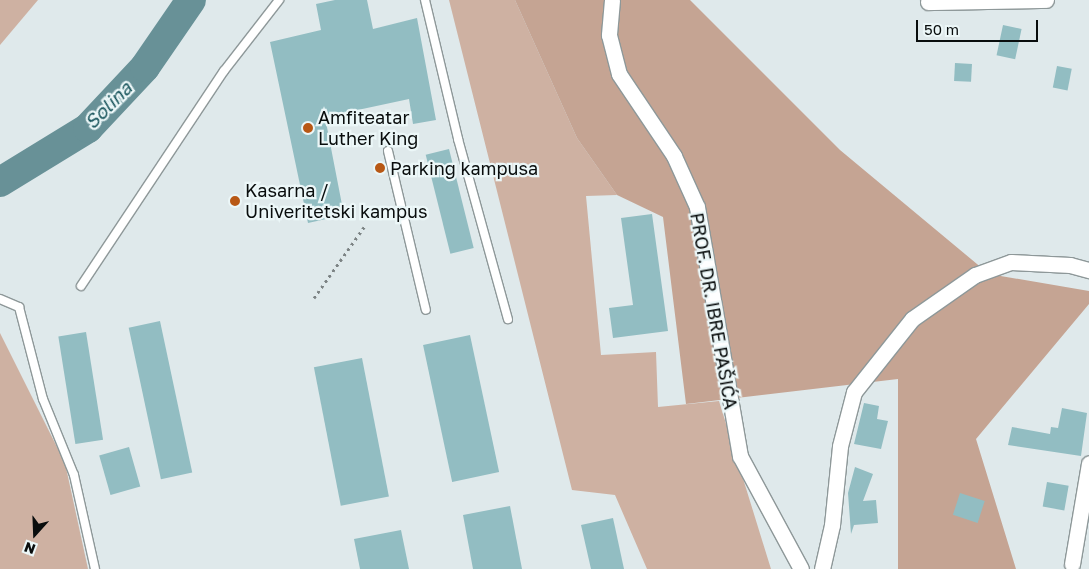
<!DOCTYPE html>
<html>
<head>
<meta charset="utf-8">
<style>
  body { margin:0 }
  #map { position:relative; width:1089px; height:569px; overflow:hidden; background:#dfe9eb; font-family:"Golos Text",sans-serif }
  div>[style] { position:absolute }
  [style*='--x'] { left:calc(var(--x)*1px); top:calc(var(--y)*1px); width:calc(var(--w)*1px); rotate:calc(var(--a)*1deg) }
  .green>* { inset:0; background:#ceb1a2 }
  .forest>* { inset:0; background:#c5a493 }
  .river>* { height:30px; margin:-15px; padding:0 15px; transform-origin:15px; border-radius:15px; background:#689197 }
  .building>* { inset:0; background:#92bdc2; transform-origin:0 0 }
  .path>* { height:3px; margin-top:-1.5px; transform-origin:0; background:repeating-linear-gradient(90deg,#7c8384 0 2.5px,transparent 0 6.5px) }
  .roads { filter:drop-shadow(1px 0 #8e9899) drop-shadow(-1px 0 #8e9899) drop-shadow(0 1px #8e9899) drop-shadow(0 -1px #8e9899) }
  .lane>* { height:8px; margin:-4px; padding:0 4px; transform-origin:4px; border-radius:4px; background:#fff }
  .street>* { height:15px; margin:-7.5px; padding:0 7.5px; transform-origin:7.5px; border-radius:7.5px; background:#fff }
  .dots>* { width:14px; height:14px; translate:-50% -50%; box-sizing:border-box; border:2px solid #ecf7f8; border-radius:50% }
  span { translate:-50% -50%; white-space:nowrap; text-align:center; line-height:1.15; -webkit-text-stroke:4.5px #ecf7f8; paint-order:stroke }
  .poi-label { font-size:18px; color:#090d0d }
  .left { translate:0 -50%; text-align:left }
  .street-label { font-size:18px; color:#090d0d }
  .water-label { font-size:19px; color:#19555c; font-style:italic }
  .north { position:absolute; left:10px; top:509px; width:50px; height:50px; -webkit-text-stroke:4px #ecf7f8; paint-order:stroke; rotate:200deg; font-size:14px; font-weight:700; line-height:20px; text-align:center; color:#090d0d }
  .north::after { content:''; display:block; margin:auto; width:18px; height:22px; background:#090d0d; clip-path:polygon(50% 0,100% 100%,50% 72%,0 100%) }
  .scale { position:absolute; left:916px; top:20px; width:122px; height:22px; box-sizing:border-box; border:2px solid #090d0d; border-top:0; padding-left:6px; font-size:15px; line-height:18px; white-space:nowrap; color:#090d0d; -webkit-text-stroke:4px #ecf7f8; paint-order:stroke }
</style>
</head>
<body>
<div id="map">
  <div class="green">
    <i style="clip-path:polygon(0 0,38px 0,0 45px)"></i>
    <i style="clip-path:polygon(449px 0,515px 0,577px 138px,617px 195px,586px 196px,601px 355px,656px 352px,658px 407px,719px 401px,771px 569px,647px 569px,615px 495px,572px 490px)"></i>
    <i style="clip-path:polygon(0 333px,65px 463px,88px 569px,0 569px)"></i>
  </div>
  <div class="forest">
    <i style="clip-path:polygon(515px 0,690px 0,840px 150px,989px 274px,1089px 291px,1089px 304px,976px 439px,1016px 569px,898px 569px,898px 379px,686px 404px,663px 217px,617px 195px,577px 138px)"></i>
  </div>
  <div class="river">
    <i style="--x:0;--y:182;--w:103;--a:-31.5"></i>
    <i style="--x:88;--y:128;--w:83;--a:-46.9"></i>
    <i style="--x:145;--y:67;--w:81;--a:-55.5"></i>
  </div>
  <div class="building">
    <i style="clip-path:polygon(335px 0,367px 0,373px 29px,417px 18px,436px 120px,413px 124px,409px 99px,325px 117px,344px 215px,308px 223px,270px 42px,321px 30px,316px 4px)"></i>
    <i style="left:1003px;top:25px;width:19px;height:31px;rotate:12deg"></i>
    <i style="left:955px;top:63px;width:17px;height:18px;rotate:3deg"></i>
    <i style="left:1057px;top:66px;width:15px;height:22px;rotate:11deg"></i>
    <i style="left:449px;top:149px;width:102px;height:24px;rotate:76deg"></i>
    <i style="clip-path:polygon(652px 214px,668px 331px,613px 338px,609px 308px,633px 305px,621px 218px)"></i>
    <i style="left:160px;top:321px;width:155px;height:32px;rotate:78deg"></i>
    <i style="left:86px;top:332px;width:109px;height:28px;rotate:81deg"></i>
    <i style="left:470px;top:335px;width:140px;height:48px;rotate:78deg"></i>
    <i style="left:362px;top:358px;width:141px;height:49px;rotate:79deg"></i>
    <i style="clip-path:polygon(864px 403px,879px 406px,877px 419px,888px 421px,881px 449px,854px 444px)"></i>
    <i style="clip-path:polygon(1062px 408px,1087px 413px,1081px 456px,1008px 445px,1012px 427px,1050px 434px,1051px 427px,1058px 428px)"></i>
    <i style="left:129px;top:447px;width:41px;height:31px;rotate:74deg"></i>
    <i style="clip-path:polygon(855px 467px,873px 474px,863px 501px,876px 500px,878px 523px,854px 525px,851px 534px,848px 493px)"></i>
    <i style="left:1047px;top:482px;width:22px;height:25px;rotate:10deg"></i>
    <i style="left:960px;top:493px;width:26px;height:23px;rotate:18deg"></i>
    <i style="clip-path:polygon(510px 506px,522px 569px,473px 569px,463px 515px)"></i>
    <i style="clip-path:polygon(613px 518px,624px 569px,591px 569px,581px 525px)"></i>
    <i style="clip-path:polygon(401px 530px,409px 569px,360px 569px,354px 539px)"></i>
  </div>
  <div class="path">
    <i style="--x:314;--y:298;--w:87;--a:-54.8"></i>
  </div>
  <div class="roads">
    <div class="lane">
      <i style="--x:425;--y:0;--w:143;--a:76.6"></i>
      <i style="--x:458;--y:139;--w:187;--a:74.5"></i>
      <i style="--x:388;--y:151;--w:163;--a:76.6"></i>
      <i style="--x:81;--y:286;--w:258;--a:-56.4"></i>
      <i style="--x:224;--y:71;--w:90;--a:-52.2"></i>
      <i style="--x:0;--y:299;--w:21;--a:23"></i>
      <i style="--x:19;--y:307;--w:95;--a:75.4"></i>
      <i style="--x:43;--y:399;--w:82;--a:67.8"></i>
      <i style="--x:74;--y:475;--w:96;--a:77.4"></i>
    </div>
    <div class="street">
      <i style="--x:612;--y:0;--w:35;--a:95"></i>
      <i style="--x:609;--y:35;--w:40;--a:75.6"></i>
      <i style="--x:619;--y:74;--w:99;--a:56.1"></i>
      <i style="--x:674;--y:156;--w:56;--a:65.7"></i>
      <i style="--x:697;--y:207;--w:253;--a:80.2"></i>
      <i style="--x:740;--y:456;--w:128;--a:61.6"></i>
      <i style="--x:928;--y:2;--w:118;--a:-1"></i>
      <i style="--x:1072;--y:564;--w:102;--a:-80.4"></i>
      <i style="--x:822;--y:569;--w:45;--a:-77.2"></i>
      <i style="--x:832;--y:525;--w:79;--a:-84.2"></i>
      <i style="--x:840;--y:446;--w:56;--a:-75.5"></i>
      <i style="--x:854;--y:392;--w:93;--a:-51.5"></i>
      <i style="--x:912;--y:319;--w:77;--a:-34.9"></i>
      <i style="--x:975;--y:275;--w:38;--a:-20"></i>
      <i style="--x:1011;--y:262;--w:59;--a:2.9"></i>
      <i style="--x:1070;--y:265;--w:20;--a:15"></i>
    </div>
  </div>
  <div class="dots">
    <i style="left:308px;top:128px;background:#b85815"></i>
    <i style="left:380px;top:168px;background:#b85815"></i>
    <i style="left:235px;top:201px;background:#b85815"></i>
  </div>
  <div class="poi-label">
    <span class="left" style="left:318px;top:128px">Amfiteatar<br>Luther King</span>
    <span class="left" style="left:390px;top:168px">Parking kampusa</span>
    <span class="left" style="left:245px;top:201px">Kasarna /<br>Univeritetski kampus</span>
  </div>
  <div class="street-label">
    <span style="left:714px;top:311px;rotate:80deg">PROF. DR. IBRE PAŠIĆA</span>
  </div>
  <div class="water-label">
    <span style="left:108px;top:105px;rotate:-45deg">Solina</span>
  </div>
  <div class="north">N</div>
  <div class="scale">50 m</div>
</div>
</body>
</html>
